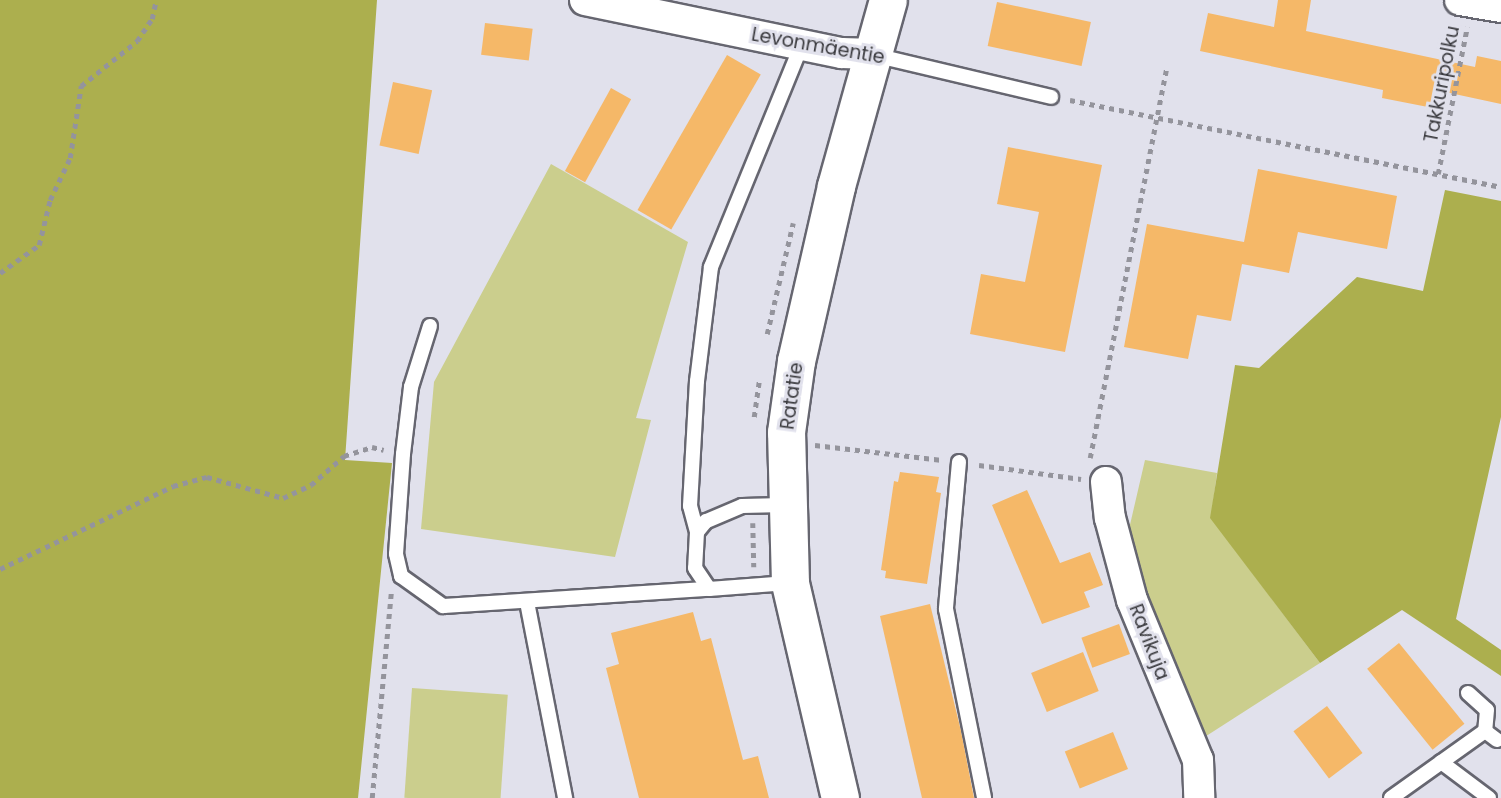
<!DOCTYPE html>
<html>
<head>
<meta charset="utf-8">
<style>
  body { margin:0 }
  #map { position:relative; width:1501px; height:798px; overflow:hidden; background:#e1e1ec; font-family:Poppins,sans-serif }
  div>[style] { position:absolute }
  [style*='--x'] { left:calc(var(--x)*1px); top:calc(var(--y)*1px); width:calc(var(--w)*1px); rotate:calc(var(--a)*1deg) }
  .green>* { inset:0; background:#cbce8d; transform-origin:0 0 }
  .forest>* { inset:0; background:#acaf4e }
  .building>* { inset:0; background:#f5b868; transform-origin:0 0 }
  .path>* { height:4.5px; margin-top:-2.25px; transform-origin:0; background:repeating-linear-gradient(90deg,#94949c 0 5px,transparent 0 10px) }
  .roads { filter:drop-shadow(2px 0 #666670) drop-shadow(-2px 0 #666670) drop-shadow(0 2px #666670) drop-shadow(0 -2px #666670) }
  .service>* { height:14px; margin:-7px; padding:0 7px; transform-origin:7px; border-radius:7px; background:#fff }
  .minor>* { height:30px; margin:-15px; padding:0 15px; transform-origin:15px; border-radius:15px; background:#fff }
  .tertiary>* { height:37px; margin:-18.5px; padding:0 18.5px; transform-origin:18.5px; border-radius:18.5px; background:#fff }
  span { translate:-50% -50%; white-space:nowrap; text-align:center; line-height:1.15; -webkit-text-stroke:6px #e1e1ec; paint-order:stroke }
  .street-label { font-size:19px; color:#3a3a3e }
</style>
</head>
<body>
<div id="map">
  <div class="green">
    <i style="clip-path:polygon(551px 164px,688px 242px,636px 418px,651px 420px,615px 557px,421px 529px,434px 382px)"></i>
    <i style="clip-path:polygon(1145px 460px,1217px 473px,1211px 518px,1320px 663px,1200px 740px,1126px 542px)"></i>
    <i style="left:412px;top:688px;width:96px;height:110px;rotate:4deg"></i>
  </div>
  <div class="forest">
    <i style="clip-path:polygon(0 0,377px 0,345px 460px,392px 463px,358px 798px,0 798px)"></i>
    <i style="clip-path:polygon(1445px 190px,1501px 201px,1501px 417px,1456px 619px,1501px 650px,1501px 676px,1402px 610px,1320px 663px,1210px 518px,1235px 365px,1259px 368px,1357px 277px,1423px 291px)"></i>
  </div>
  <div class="building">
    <i style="clip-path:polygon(1278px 0,1311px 0,1306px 31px,1475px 67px,1477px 56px,1501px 61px,1501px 104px,1436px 90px,1433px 108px,1382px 98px,1383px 90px,1200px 51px,1208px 13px,1274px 27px)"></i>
    <i style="left:997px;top:2px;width:96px;height:45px;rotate:12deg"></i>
    <i style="left:485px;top:23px;width:48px;height:32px;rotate:7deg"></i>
    <i style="left:727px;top:55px;width:39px;height:179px;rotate:30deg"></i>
    <i style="left:393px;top:82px;width:40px;height:65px;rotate:12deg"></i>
    <i style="left:611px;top:88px;width:23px;height:95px;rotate:29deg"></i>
    <i style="clip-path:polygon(1008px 147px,1102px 165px,1065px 352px,970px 334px,981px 274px,1025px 282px,1039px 212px,997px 204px)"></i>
    <i style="clip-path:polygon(1258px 169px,1397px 196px,1387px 249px,1298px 232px,1289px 273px,1242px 264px,1231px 321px,1197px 315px,1188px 359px,1124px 347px,1147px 224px,1244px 242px)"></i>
    <i style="clip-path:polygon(900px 472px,939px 477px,936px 492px,941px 493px,927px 584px,885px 578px,886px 571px,881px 570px,894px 481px,898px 482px)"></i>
    <i style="clip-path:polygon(1027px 490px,1060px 563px,1090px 552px,1103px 585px,1084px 592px,1090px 607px,1042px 624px,992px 505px)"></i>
    <i style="clip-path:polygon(930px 604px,961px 731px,974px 798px,922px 798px,915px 768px,880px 616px)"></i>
    <i style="clip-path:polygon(693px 612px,701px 641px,711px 638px,743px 760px,758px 756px,769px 798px,639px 798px,606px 668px,619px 664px,611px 633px)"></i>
    <i style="left:1119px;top:624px;width:32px;height:40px;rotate:70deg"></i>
    <i style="left:1399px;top:643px;width:104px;height:41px;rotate:51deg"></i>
    <i style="left:1083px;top:652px;width:42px;height:56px;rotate:68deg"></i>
    <i style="left:1327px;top:706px;width:59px;height:42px;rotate:53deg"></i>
    <i style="left:1113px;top:732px;width:40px;height:52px;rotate:68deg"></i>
  </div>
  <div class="path">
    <i style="--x:1070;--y:100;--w:440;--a:11.4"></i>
    <i style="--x:1438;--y:174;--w:150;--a:-78.8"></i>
    <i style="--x:0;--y:273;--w:48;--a:-35.7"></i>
    <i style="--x:39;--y:245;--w:46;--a:-76.3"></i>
    <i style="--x:50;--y:200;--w:47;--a:-64.5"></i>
    <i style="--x:70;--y:158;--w:73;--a:-81.3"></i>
    <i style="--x:81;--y:86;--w:72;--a:-38.8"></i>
    <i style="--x:137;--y:41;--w:27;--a:-56"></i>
    <i style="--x:152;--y:19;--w:19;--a:-78"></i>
    <i style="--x:767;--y:334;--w:114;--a:-76.8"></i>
    <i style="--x:754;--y:417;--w:37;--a:-82"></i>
    <i style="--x:815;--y:445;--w:128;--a:6.7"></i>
    <i style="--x:1090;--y:458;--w:399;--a:-78.9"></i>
    <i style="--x:979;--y:465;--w:103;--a:7.8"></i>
    <i style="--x:753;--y:523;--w:44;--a:88.7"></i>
    <i style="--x:0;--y:569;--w:192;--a:-25.6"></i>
    <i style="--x:173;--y:486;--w:35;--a:-15"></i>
    <i style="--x:207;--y:477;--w:79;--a:15.4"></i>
    <i style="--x:283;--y:498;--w:31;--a:-25"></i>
    <i style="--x:311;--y:485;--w:44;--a:-41.3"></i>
    <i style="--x:344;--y:456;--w:29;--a:-18"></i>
    <i style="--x:372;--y:447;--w:12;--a:14"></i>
    <i style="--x:372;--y:798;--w:206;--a:-84.7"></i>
  </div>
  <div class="roads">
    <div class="service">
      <i style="--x:874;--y:55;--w:182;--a:13.3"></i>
      <i style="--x:430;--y:326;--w:64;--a:107.3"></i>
      <i style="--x:411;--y:387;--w:67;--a:96.8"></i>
      <i style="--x:403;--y:454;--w:100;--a:94"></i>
      <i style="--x:396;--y:554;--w:23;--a:77"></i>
      <i style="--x:401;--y:576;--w:52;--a:35.5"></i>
      <i style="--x:443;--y:606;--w:267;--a:-3.7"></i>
      <i style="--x:959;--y:462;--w:148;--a:95.1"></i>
      <i style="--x:946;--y:609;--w:193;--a:78.6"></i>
      <i style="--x:784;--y:505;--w:42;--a:178.6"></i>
      <i style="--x:742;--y:506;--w:39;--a:157"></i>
      <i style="--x:706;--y:521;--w:14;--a:129"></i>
      <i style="--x:697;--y:532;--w:36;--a:93"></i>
      <i style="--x:695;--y:568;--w:25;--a:56"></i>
      <i style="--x:709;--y:589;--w:79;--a:-4.3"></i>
      <i style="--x:697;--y:532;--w:27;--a:-105"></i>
      <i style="--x:690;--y:506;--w:125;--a:-86.8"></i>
      <i style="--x:697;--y:381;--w:115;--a:-83"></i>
      <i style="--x:711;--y:267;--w:241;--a:-67.8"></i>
      <i style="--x:527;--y:602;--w:200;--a:79"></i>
      <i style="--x:1468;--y:693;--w:25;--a:42"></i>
      <i style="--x:1487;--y:710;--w:21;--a:95"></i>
      <i style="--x:1441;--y:762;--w:60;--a:36.9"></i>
      <i style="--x:1391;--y:798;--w:115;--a:-35.5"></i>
      <i style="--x:1485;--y:731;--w:15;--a:37"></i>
    </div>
    <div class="minor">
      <i style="--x:585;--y:0;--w:262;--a:11.7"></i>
      <i style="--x:842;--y:53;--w:31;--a:2"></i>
      <i style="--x:1460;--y:0;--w:42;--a:9.7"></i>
      <i style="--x:1106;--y:482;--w:36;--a:84"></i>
      <i style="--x:1110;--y:518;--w:85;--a:75"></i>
      <i style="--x:1132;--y:600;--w:173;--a:67.6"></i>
      <i style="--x:1198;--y:760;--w:38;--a:88"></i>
    </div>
    <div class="tertiary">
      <i style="--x:840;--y:798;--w:221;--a:-103.1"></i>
      <i style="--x:790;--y:583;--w:151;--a:-91.5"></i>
      <i style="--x:786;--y:432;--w:72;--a:-82"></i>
      <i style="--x:796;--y:361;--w:180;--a:-77.1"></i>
      <i style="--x:836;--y:186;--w:193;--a:-74.4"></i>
    </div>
  </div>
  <div class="street-label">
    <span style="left:818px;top:46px;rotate:10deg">Levonmäentie</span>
    <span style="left:1442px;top:84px;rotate:-79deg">Takkuripolku</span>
    <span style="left:792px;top:396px;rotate:-82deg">Ratatie</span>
    <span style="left:1149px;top:642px;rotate:69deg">Ravikuja</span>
  </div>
</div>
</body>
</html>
